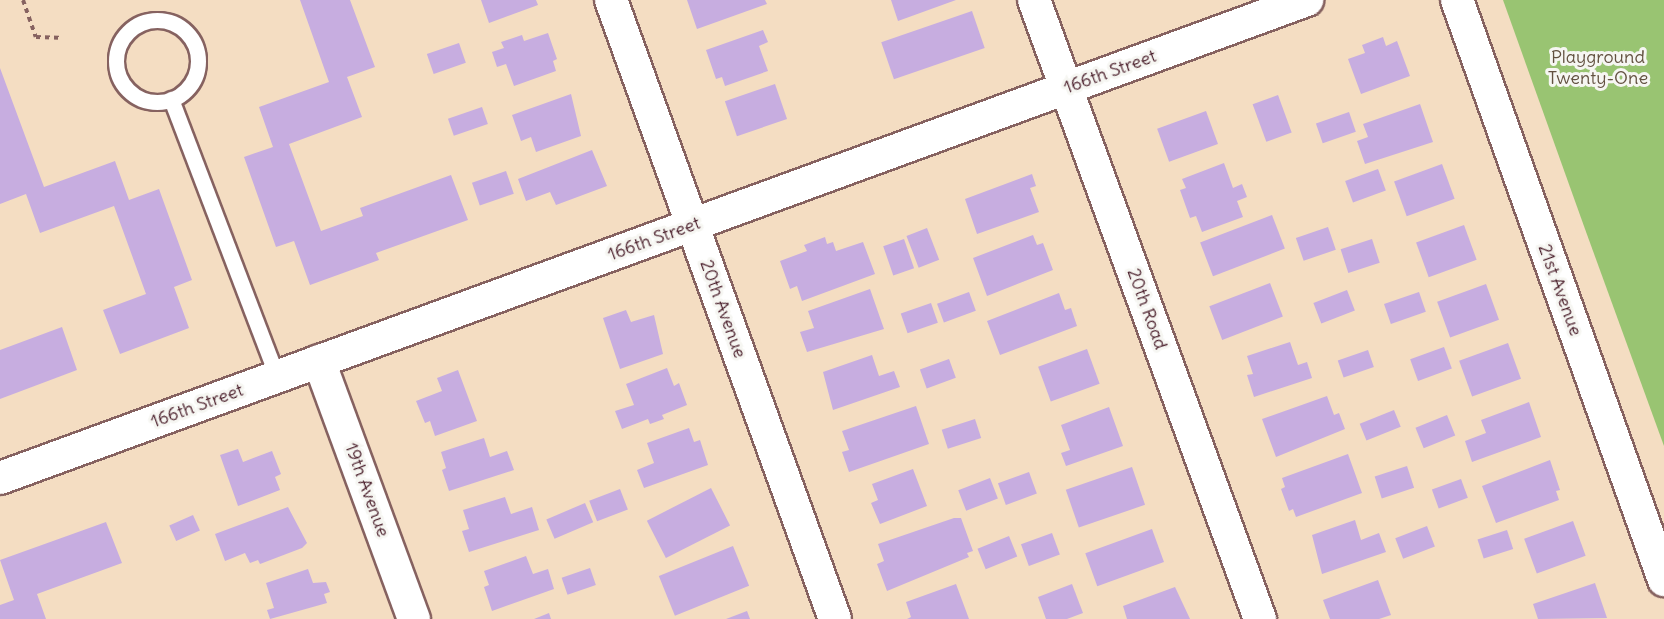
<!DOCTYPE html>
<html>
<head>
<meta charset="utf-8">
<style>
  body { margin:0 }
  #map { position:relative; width:1664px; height:619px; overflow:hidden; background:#f4ddc2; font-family:Delius,sans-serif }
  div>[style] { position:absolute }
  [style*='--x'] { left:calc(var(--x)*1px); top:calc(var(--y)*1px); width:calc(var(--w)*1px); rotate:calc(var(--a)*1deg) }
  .green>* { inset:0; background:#99c472 }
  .building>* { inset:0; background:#c7ade0; transform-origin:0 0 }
  .path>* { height:4px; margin-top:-2px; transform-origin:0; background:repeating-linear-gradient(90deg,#866260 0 4.5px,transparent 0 9px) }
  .roads { filter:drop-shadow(2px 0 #866260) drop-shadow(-2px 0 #866260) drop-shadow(0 2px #866260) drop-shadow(0 -2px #866260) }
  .service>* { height:15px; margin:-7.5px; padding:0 7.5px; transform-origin:7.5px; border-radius:7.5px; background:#fff }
  .service>.ring { margin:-7.5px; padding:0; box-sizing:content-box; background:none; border:15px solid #fff; border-radius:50% }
  .minor>* { height:32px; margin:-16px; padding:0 16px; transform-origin:16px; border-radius:16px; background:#fff }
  span { translate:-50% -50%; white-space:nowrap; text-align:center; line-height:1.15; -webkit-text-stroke:6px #f6f6f2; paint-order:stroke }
  .park-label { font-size:18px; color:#625140 }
  .street-label { font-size:18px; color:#4a1f2b }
</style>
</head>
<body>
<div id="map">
  <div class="green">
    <i style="clip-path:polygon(1503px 0,1664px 0,1664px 446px,1585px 229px)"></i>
  </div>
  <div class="building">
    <i style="clip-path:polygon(300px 0,350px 0,375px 67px,347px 77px,362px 117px,289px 144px,321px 231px,363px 216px,360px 208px,451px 175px,468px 220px,376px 253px,379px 260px,310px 285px,294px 241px,276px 247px,244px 157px,273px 147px,259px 107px,329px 82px)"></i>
    <i style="clip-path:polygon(481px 0,536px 0,538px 5px,489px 23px)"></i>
    <i style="clip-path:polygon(687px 0,765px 0,767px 4px,697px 29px)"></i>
    <i style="clip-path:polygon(891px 0,956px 0,898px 21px)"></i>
    <i style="left:972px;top:11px;width:39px;height:96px;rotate:71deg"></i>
    <i style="clip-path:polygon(763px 30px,768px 42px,759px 46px,768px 71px,725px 86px,722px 77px,716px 79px,706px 50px)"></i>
    <i style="clip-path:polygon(548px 33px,557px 59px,553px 61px,556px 71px,514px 86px,506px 64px,497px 67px,492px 52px,504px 48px,501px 42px,522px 35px,524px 41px)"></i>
    <i style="clip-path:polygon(1383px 37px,1386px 46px,1397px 41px,1410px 76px,1361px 94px,1348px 59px,1365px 53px,1362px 45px)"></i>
    <i style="left:459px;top:43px;width:21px;height:34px;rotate:71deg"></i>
    <i style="clip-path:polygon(0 68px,44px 187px,115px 161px,129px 200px,159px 189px,192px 280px,174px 287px,189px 328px,120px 354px,103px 310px,146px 294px,114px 206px,40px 233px,26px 194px,0 204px)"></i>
    <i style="left:775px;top:84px;width:37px;height:53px;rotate:71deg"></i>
    <i style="clip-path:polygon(571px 94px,581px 136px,536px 152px,531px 137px,521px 141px,512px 115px)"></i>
    <i style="left:1278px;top:95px;width:40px;height:27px;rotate:70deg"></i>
    <i style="clip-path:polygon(1420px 104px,1433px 142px,1365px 164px,1357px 141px,1368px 137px,1363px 124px)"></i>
    <i style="left:482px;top:107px;width:18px;height:36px;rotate:71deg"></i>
    <i style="left:1206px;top:111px;width:35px;height:52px;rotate:70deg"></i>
    <i style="left:1349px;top:112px;width:21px;height:35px;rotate:71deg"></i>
    <i style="clip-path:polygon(592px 150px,607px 186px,556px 205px,550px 192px,526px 201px,518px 179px)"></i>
    <i style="clip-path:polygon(1224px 163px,1233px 188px,1242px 184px,1247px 197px,1237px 201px,1243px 217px,1202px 232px,1196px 216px,1190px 218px,1180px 190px,1186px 188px,1182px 179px)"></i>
    <i style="left:1442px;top:164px;width:37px;height:51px;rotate:70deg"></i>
    <i style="left:1378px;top:169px;width:23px;height:35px;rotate:70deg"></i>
    <i style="left:506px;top:171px;width:24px;height:36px;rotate:71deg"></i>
    <i style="clip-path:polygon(1032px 174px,1036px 186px,1030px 188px,1039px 212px,977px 234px,965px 199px)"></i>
    <i style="left:1272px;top:215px;width:36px;height:77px;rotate:69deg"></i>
    <i style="left:1464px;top:225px;width:37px;height:51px;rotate:70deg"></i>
    <i style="left:1328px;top:227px;width:24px;height:34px;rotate:71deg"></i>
    <i style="left:927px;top:228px;width:34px;height:22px;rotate:69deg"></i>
    <i style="clip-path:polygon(1033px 235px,1037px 245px,1043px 243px,1053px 270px,987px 296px,973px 258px)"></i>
    <i style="clip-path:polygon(825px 237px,827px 244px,833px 242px,836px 251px,863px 242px,875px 274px,802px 301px,797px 286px,790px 289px,780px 261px,807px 251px,804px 245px)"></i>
    <i style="left:904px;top:239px;width:31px;height:22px;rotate:71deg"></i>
    <i style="left:1372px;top:239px;width:25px;height:33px;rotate:72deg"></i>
    <i style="left:1270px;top:283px;width:36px;height:65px;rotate:69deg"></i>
    <i style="left:1486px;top:284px;width:38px;height:52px;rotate:70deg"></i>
    <i style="clip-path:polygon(870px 289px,884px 329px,807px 352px,800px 332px,814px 328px,808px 311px)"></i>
    <i style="left:1347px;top:290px;width:22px;height:36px;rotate:69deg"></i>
    <i style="left:969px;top:292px;width:20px;height:34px;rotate:70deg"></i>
    <i style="left:1419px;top:292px;width:21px;height:37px;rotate:71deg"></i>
    <i style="clip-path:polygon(1059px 293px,1065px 310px,1071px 308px,1077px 326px,1000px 355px,987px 321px)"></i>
    <i style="left:931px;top:303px;width:21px;height:32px;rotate:71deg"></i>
    <i style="clip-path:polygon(626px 310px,631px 322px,654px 315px,663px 354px,620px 369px,603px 318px)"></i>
    <i style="clip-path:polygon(62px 327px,77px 370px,0 399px,0 350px)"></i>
    <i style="clip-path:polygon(1290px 342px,1298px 365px,1307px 362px,1312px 378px,1254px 397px,1247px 375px,1253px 374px,1247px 356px)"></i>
    <i style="left:1508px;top:343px;width:38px;height:52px;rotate:70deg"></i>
    <i style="left:1444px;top:347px;width:23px;height:36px;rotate:70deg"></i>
    <i style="left:1087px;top:349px;width:37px;height:52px;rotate:70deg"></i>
    <i style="left:1368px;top:350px;width:18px;height:32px;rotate:71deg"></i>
    <i style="clip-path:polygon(872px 355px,879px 376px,894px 371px,900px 387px,833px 410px,823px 372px)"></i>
    <i style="left:949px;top:359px;width:20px;height:31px;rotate:70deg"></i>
    <i style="clip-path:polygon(667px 368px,674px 386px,679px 383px,687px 405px,662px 415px,664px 419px,650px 424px,648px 419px,622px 429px,615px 411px,634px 405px,626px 384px)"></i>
    <i style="clip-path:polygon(458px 370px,477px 421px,435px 436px,430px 421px,425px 423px,416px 401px,442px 391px,437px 378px)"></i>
    <i style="clip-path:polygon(1327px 396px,1334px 415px,1339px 413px,1345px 429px,1276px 457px,1262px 419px)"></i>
    <i style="clip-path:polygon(1529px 402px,1541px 437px,1472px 462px,1465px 441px,1486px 433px,1481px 420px)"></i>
    <i style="clip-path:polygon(916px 406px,929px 444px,849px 472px,842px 452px,849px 450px,842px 431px)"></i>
    <i style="clip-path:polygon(1109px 407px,1123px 446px,1066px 466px,1061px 453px,1070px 450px,1061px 425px)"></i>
    <i style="left:1394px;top:410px;width:18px;height:37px;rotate:68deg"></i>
    <i style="left:1447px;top:415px;width:22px;height:34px;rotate:68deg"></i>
    <i style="left:975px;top:419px;width:20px;height:35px;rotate:72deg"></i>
    <i style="clip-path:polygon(689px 428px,694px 442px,700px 440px,708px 465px,644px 488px,637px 470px,654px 463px,647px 443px)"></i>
    <i style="clip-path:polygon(484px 438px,490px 457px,507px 451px,514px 470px,449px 491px,442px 470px,446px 468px,441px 452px)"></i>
    <i style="clip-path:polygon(238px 449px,243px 462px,272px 451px,281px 474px,275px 477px,280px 490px,238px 506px,220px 455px)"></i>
    <i style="clip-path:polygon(1348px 454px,1362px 493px,1296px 517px,1293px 509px,1289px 511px,1281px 489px,1285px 487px,1282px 478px)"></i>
    <i style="clip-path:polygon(1550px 460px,1560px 490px,1556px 491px,1559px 500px,1496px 523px,1482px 486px)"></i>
    <i style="left:1407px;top:466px;width:23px;height:34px;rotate:72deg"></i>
    <i style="left:1132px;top:467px;width:40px;height:70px;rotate:71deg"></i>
    <i style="clip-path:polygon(913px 469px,927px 506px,880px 524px,871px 503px,878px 500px,872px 484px)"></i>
    <i style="left:1029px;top:472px;width:23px;height:33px;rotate:70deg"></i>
    <i style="left:990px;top:478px;width:22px;height:34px;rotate:69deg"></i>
    <i style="left:1461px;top:479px;width:20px;height:31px;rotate:70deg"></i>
    <i style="left:711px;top:488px;width:42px;height:72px;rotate:63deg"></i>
    <i style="left:620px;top:489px;width:22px;height:33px;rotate:69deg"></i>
    <i style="clip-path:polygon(505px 497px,511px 514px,532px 507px,539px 530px,469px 552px,462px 531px,469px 529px,463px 510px)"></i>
    <i style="left:585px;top:503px;width:21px;height:42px;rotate:67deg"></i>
    <i style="clip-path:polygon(288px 507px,307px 543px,302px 548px,260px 564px,258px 560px,250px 563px,245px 553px,225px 561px,215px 534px)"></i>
    <i style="left:193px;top:515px;width:17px;height:26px;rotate:66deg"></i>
    <i style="clip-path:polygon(954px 518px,961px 518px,973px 551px,967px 553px,969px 557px,887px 591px,877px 564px,884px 561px,878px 544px)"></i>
    <i style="clip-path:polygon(1355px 520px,1361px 540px,1379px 533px,1386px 552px,1322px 574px,1312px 535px)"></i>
    <i style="left:1573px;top:521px;width:37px;height:52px;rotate:70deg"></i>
    <i style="clip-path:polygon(106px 522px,122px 563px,37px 594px,46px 619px,0 619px,0 605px,14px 600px,0 560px)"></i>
    <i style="left:1427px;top:526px;width:22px;height:34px;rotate:69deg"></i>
    <i style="left:1152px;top:529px;width:35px;height:71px;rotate:70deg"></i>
    <i style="left:1507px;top:530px;width:20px;height:31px;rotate:72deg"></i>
    <i style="left:1052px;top:533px;width:23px;height:33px;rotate:70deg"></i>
    <i style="left:1009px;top:536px;width:22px;height:34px;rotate:68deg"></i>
    <i style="left:733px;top:546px;width:43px;height:80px;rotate:68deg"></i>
    <i style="clip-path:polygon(526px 556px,533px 574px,548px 569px,554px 589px,492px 611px,484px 587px,489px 585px,484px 571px)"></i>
    <i style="left:590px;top:568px;width:18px;height:30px;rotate:71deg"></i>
    <i style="clip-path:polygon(308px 569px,313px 583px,326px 582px,330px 592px,324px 594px,327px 603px,270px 619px,267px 610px,274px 608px,266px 583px)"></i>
    <i style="clip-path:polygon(1378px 580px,1391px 615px,1379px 619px,1330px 619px,1323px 600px)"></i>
    <i style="clip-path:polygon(1595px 583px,1607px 618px,1538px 619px,1533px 604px)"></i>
    <i style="clip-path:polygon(956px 584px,969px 619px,907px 619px,911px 617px,906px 602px)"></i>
    <i style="clip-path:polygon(1072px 584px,1083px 613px,1067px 619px,1046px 619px,1038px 597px)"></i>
    <i style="clip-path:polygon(1175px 587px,1190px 619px,1127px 619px,1123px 606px)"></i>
    <i style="clip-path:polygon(747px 611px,750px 619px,726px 619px)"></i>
    <i style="clip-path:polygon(549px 613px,551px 619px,534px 619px)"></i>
  </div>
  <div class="path">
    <i style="--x:23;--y:0;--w:39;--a:71"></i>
    <i style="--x:36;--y:37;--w:23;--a:2"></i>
  </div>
  <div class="roads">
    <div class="service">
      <i class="ring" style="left:116px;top:20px;width:67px;height:67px"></i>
      <i style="--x:171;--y:99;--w:297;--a:69.1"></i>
    </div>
    <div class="minor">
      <i style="--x:611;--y:0;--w:658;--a:70.11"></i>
      <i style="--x:1034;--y:0;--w:659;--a:69.94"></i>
      <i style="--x:1457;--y:0;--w:616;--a:70.36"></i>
      <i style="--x:319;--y:361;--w:275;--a:69.8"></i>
      <i style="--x:0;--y:478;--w:1392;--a:-20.09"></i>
    </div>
  </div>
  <div class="park-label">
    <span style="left:1598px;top:68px">Playground<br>Twenty-One</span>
  </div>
  <div class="street-label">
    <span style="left:1110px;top:72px;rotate:-20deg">166th Street</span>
    <span style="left:654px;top:239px;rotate:-20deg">166th Street</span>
    <span style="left:1560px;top:290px;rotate:70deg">21st Avenue</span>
    <span style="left:723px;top:309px;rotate:70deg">20th Avenue</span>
    <span style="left:1147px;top:309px;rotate:70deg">20th Road</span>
    <span style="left:197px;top:406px;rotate:-20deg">166th Street</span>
    <span style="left:367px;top:490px;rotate:70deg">19th Avenue</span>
  </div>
</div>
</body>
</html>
